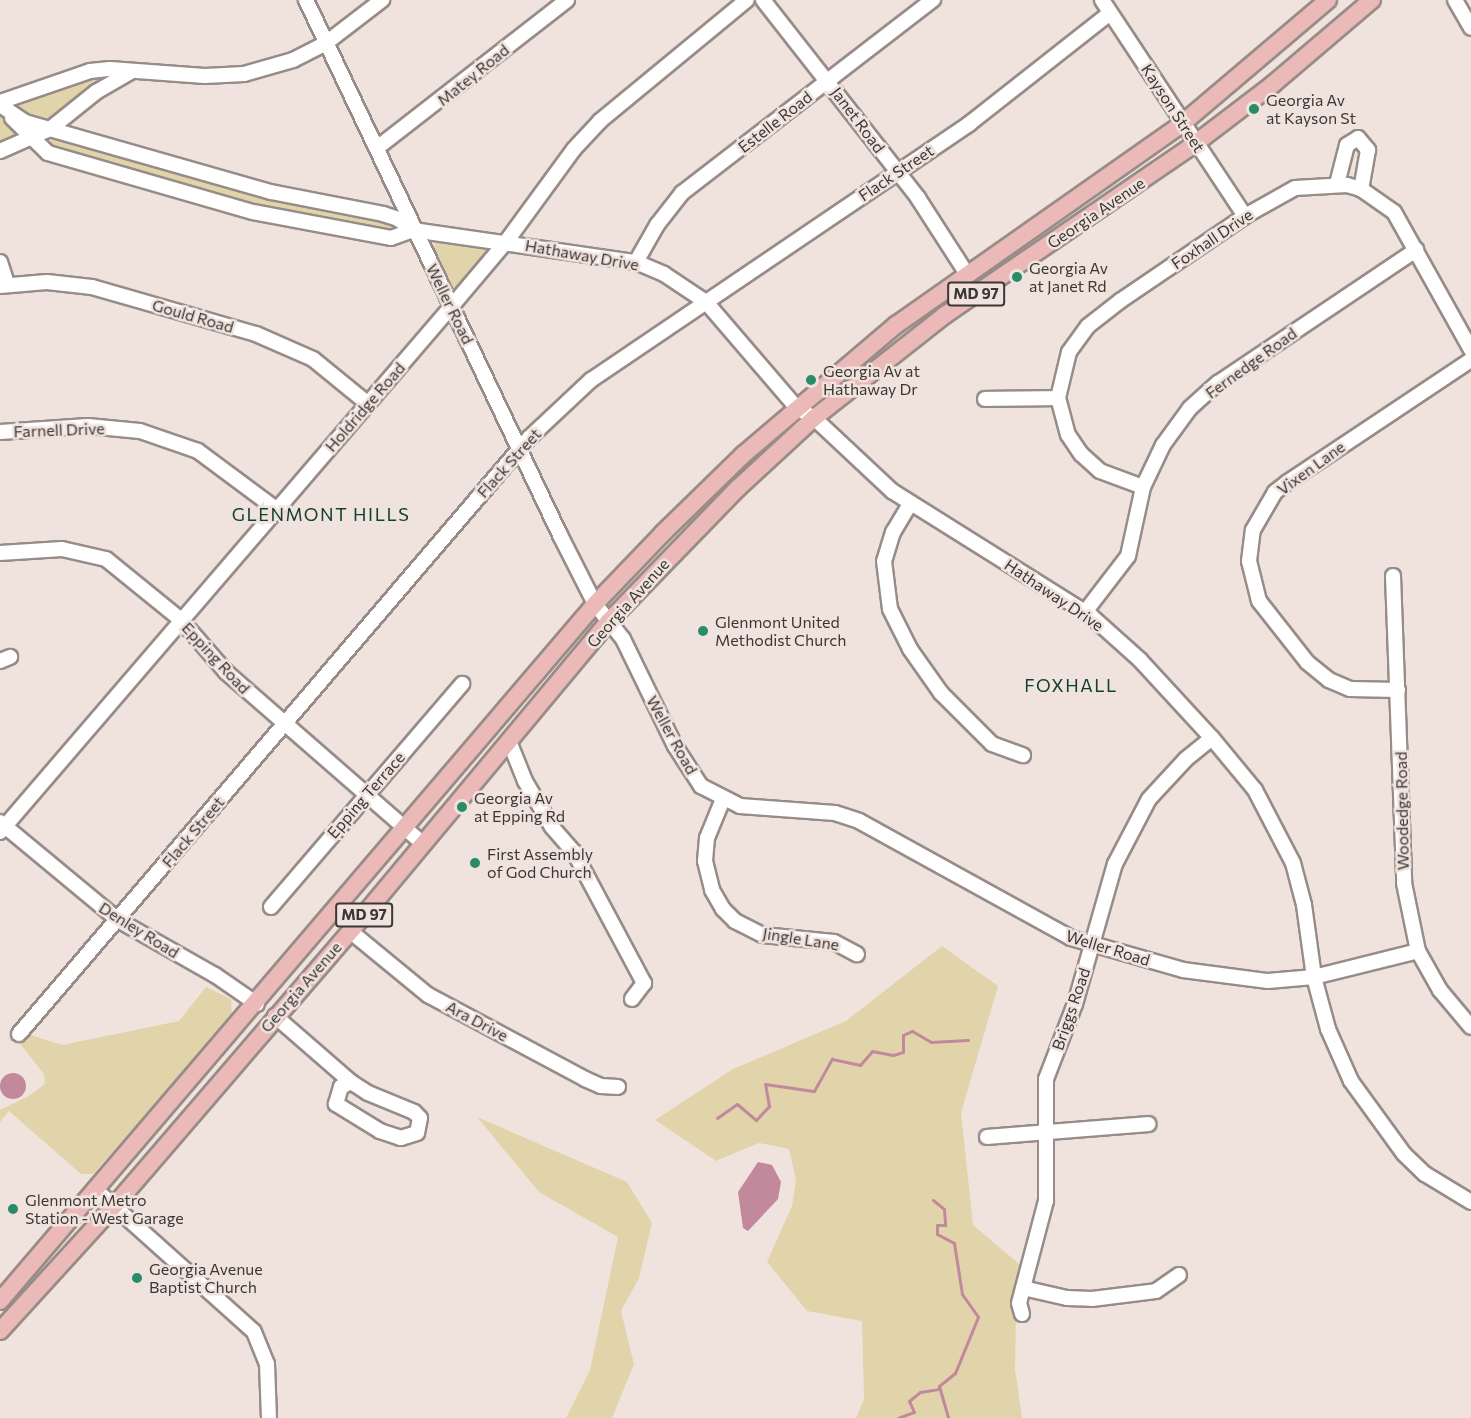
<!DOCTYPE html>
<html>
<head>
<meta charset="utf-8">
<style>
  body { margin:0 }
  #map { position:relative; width:1471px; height:1418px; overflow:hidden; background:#f0e3de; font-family:Commissioner,sans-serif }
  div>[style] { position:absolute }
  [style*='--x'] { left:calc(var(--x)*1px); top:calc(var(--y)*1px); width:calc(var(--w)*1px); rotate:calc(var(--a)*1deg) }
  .green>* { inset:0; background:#e1d4ab }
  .water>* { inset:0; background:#c2889c }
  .round { border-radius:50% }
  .stream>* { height:3px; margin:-1.5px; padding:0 1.5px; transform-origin:1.5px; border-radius:1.5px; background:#c2889c }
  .roads { filter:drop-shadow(2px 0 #978c87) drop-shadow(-2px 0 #978c87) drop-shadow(0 2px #978c87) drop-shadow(0 -2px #978c87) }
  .minor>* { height:14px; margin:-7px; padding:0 7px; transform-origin:7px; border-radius:7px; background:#fff }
  .major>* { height:16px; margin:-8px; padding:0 8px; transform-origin:8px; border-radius:8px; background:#ebb9b8 }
  .dots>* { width:16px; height:16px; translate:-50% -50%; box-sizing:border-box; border:3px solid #f0e3de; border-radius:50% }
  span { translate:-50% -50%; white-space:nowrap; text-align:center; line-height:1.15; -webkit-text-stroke:5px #f0e3de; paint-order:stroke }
  .shield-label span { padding:2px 4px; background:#f0e3de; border:2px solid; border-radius:4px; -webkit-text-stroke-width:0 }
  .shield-label { font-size:15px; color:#3b3735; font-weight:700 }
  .street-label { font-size:16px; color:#3b3735 }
  .poi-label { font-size:16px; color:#3b3735 }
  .left { translate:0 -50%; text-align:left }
  .neighbourhood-label { font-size:18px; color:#12412f; letter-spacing:1.5px }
</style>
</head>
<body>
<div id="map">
  <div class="green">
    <i style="clip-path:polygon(106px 74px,109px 77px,59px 115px,42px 121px,15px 109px,17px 102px,81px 78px)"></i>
    <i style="clip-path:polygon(0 105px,50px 129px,0 151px)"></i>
    <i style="clip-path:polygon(55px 137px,395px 222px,399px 230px,397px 233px,279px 214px,53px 150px,51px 140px)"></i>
    <i style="clip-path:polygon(438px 240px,487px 249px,489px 256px,460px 289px,452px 289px,432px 249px)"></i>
    <i style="clip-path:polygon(942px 946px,998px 986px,961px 1113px,973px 1225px,1025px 1269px,1016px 1317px,1015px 1369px,1022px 1418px,856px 1418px,864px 1399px,862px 1321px,807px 1311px,767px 1262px,792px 1206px,796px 1180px,789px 1149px,759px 1143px,716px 1161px,655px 1120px,733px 1069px,846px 1021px)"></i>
    <i style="clip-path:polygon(206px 987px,231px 999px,232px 1017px,93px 1174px,81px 1174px,9px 1111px,0 1122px,0 1110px,29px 1096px,45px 1084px,44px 1074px,20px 1044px,31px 1035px,62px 1045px,179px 1021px)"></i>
    <i style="clip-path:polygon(477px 1117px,627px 1182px,652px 1223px,639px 1278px,621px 1311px,634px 1364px,612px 1418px,566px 1418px,590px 1370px,618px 1237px,539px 1192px)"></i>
  </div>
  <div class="water">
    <i class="round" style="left:0;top:1073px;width:26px;height:26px"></i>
    <i style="clip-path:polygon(758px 1162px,772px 1165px,781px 1182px,778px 1199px,748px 1231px,743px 1228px,738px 1192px)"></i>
  </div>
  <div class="stream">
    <i style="--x:717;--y:1118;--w:24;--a:-35"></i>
    <i style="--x:737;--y:1104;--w:25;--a:40"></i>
    <i style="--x:756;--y:1120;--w:19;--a:-47"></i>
    <i style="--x:769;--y:1106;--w:22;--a:-100"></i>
    <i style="--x:765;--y:1084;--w:49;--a:8.1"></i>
    <i style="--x:814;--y:1091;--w:37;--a:-61"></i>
    <i style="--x:832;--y:1059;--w:29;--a:12"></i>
    <i style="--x:860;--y:1065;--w:18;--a:-49"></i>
    <i style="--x:872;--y:1051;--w:21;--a:11"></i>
    <i style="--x:893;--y:1055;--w:10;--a:-17"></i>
    <i style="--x:903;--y:1052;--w:17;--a:-90"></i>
    <i style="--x:903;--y:1035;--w:10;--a:-24"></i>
    <i style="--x:912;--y:1031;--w:22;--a:30"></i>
    <i style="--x:931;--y:1042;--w:37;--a:-3"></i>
    <i style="--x:933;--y:1200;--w:14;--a:39"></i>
    <i style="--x:944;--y:1209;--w:16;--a:86"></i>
    <i style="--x:945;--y:1225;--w:8;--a:180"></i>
    <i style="--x:937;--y:1225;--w:9;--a:90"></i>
    <i style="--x:937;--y:1234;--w:19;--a:28"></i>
    <i style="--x:954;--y:1243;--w:52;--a:81.1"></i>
    <i style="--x:962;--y:1294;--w:28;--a:55"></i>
    <i style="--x:978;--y:1317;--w:61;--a:112.3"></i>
    <i style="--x:955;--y:1373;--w:21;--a:141"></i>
    <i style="--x:939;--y:1386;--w:33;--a:74"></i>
    <i style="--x:898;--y:1418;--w:17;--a:-21"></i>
    <i style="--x:914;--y:1412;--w:12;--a:-114"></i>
    <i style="--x:909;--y:1401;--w:14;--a:-39"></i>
    <i style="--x:920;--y:1392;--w:20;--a:-9"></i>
  </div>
  <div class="roads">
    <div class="minor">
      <i style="--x:306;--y:0;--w:592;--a:64.6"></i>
      <i style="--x:560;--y:535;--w:77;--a:63.1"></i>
      <i style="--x:595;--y:604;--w:45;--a:51.3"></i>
      <i style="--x:623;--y:639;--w:119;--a:64.1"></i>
      <i style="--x:675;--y:746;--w:48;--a:57"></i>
      <i style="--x:701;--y:786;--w:44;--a:27.1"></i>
      <i style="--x:740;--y:806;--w:95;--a:4.2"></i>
      <i style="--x:835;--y:813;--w:25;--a:18"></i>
      <i style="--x:859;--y:821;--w:242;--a:28.9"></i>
      <i style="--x:1071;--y:938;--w:116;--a:15.9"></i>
      <i style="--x:1183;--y:970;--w:86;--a:7.4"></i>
      <i style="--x:1268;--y:981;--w:46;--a:-5"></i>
      <i style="--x:1314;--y:977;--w:107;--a:-14"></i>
      <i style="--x:763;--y:0;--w:251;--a:51.9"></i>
      <i style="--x:918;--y:198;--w:90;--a:57.2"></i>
      <i style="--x:1102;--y:0;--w:259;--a:56.5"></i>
      <i style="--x:1455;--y:0;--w:32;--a:60"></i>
      <i style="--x:0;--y:102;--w:95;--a:-19"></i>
      <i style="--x:90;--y:71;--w:20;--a:-6"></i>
      <i style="--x:110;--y:69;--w:95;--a:4.2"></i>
      <i style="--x:205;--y:76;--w:39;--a:-3"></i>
      <i style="--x:244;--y:74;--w:51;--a:-15.9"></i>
      <i style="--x:293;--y:60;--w:37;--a:-27"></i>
      <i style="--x:326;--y:43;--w:71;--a:-37.5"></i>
      <i style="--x:0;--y:105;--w:30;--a:34"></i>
      <i style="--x:25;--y:122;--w:256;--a:15.9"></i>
      <i style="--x:271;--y:192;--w:114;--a:11.1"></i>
      <i style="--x:383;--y:214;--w:16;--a:18"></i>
      <i style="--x:398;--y:219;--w:19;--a:36"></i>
      <i style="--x:413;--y:230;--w:225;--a:8.2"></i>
      <i style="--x:636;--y:262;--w:30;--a:23"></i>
      <i style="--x:664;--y:274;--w:50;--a:33.7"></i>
      <i style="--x:706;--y:302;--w:140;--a:49.4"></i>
      <i style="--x:797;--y:408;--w:20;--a:30"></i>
      <i style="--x:814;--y:418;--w:107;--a:43.1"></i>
      <i style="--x:892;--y:491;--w:235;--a:32.1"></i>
      <i style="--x:1091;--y:616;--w:66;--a:41.9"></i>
      <i style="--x:1140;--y:660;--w:106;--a:47.3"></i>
      <i style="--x:1212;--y:738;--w:67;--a:50.4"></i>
      <i style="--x:1255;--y:790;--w:82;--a:62.5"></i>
      <i style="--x:1293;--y:863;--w:43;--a:75.3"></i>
      <i style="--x:1304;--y:905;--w:73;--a:82.1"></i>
      <i style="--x:1314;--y:977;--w:54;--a:74.9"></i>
      <i style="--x:1328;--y:1029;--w:57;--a:66.1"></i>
      <i style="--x:1351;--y:1081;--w:90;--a:54"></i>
      <i style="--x:1404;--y:1154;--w:29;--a:44"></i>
      <i style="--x:1425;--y:1174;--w:54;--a:31.3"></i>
      <i style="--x:12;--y:118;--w:50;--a:44.2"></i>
      <i style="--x:48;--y:153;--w:213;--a:16.1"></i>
      <i style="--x:253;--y:212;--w:140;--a:10.7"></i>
      <i style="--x:391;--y:238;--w:23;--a:-20"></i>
      <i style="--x:377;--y:148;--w:241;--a:-37.9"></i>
      <i style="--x:0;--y:151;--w:55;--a:-23.7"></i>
      <i style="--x:50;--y:129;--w:59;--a:-38.8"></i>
      <i style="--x:96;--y:92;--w:39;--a:-30"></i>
      <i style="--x:1337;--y:184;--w:40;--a:-75.6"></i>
      <i style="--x:1347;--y:145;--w:13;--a:-32"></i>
      <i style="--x:1358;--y:138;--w:16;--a:50"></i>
      <i style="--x:1368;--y:150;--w:40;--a:100"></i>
      <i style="--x:0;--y:262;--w:23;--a:72"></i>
      <i style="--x:636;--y:262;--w:43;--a:-60.4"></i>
      <i style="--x:657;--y:225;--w:41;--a:-52"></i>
      <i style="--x:682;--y:193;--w:317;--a:-37.6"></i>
      <i style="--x:0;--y:286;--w:47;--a:-4.9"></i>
      <i style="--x:47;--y:282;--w:45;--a:6.3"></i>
      <i style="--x:92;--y:287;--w:171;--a:16"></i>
      <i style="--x:256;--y:334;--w:62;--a:23.7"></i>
      <i style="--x:313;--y:359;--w:70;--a:39.2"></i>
      <i style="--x:985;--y:399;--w:73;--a:-0.8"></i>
      <i style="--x:0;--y:432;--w:88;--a:-3.9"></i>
      <i style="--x:88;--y:426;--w:52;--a:5.5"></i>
      <i style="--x:140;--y:431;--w:61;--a:19"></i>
      <i style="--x:198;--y:451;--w:97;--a:36.6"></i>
      <i style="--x:1143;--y:487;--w:46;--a:-159.6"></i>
      <i style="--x:1100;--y:471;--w:25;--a:-138"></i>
      <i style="--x:1081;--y:454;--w:23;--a:-124"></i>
      <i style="--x:1068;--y:435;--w:38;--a:-105"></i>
      <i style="--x:1058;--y:398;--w:47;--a:-76.6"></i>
      <i style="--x:1069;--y:352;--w:32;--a:-54"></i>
      <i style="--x:1088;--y:326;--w:41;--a:-38"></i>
      <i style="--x:1120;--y:301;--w:151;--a:-34.2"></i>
      <i style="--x:1245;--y:216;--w:57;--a:-29.2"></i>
      <i style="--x:1295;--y:188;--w:52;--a:-3.3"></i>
      <i style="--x:1347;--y:185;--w:15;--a:16"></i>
      <i style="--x:1361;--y:189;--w:40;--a:34.9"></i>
      <i style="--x:1394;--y:212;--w:158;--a:60.8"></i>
      <i style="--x:910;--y:504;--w:33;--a:121"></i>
      <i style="--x:893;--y:532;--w:30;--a:107"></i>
      <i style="--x:884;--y:561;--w:48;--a:82.9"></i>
      <i style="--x:890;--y:609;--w:45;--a:63.4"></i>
      <i style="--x:910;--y:649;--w:54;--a:54.8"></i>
      <i style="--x:941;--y:693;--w:72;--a:45"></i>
      <i style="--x:992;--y:744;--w:33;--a:20"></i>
      <i style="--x:0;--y:553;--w:62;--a:-3.7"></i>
      <i style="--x:62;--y:549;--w:45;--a:12.8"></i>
      <i style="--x:106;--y:559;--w:97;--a:39.1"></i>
      <i style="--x:181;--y:620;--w:69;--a:49.1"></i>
      <i style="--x:226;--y:672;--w:262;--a:41.1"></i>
      <i style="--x:1393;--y:576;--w:307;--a:87.9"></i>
      <i style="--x:1404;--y:883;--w:69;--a:78.4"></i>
      <i style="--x:1418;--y:951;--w:45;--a:60.6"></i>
      <i style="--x:1440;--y:990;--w:48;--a:50"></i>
      <i style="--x:1085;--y:612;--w:71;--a:-52.5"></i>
      <i style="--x:1128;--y:556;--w:71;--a:-77.7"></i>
      <i style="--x:1143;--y:487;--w:47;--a:-64.5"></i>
      <i style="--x:1163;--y:445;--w:46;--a:-53.9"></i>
      <i style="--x:1190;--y:408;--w:38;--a:-42"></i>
      <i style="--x:1218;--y:383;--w:239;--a:-33.9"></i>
      <i style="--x:0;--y:661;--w:11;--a:-22"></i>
      <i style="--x:1398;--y:690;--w:48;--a:-178.8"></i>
      <i style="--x:1350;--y:689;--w:23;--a:-157"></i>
      <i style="--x:1329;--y:680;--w:28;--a:-141"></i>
      <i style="--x:1307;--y:662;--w:78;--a:-128.2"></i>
      <i style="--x:1259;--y:601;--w:41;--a:-104"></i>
      <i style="--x:1249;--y:561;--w:31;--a:-83"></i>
      <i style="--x:1253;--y:530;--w:44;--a:-59.9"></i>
      <i style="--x:1275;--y:492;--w:16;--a:-38"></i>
      <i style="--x:1288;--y:482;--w:220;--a:-33.7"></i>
      <i style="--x:509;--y:741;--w:43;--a:68.2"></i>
      <i style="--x:525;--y:781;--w:53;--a:59.6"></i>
      <i style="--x:552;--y:827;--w:33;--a:49"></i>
      <i style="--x:574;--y:852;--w:149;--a:61.9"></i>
      <i style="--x:644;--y:983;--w:20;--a:127"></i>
      <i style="--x:723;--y:799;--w:42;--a:112.3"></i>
      <i style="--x:707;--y:838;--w:23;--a:95"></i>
      <i style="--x:705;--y:861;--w:30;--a:76"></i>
      <i style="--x:712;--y:890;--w:22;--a:60"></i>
      <i style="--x:723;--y:909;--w:17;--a:45"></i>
      <i style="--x:735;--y:921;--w:31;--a:27"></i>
      <i style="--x:763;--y:935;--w:71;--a:5.6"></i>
      <i style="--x:834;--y:942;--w:26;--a:28"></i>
      <i style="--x:0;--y:822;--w:153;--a:39.7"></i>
      <i style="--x:118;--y:920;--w:112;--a:29.6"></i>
      <i style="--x:215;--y:975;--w:51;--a:34.6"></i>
      <i style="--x:0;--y:832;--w:692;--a:-49.34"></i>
      <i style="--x:451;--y:307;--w:85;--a:-49.8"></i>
      <i style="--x:506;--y:242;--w:115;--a:-53.8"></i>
      <i style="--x:574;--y:149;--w:38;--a:-47"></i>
      <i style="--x:600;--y:121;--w:190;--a:-39.5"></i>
      <i style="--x:271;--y:907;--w:294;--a:-49.4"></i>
      <i style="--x:350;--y:931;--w:101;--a:39.4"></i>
      <i style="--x:428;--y:995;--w:178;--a:28.1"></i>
      <i style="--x:585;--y:1079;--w:17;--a:24"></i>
      <i style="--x:601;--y:1086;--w:17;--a:3"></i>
      <i style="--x:275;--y:1016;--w:101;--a:41"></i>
      <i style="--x:351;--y:1082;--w:20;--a:33"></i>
      <i style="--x:368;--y:1093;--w:50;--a:22.4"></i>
      <i style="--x:414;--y:1112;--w:8;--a:45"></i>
      <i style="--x:420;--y:1118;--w:15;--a:101"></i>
      <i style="--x:417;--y:1133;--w:17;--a:163"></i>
      <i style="--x:401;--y:1138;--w:22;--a:-162"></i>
      <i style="--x:380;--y:1131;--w:52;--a:-148.5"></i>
      <i style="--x:336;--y:1104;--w:18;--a:-74"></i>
      <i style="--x:341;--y:1087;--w:11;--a:-27"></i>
      <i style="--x:19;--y:1034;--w:784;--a:-49.45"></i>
      <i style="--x:529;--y:438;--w:85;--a:-43.1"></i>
      <i style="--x:591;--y:380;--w:457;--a:-34.1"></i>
      <i style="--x:969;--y:124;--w:179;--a:-38.2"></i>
      <i style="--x:987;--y:1137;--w:162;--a:-4.6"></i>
      <i style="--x:96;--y:1190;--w:212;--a:41.9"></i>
      <i style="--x:254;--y:1332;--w:35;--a:68"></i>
      <i style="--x:267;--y:1364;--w:54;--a:87.9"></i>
      <i style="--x:1023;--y:1288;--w:45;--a:12.8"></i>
      <i style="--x:1067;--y:1298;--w:25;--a:2"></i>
      <i style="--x:1092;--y:1299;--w:64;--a:-7.1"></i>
      <i style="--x:1156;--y:1291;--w:28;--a:-35"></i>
      <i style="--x:1022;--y:1314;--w:11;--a:-105"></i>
      <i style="--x:1019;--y:1303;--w:106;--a:-75.2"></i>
      <i style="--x:1046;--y:1201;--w:122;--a:-90"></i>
      <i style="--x:1046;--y:1079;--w:80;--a:-68.9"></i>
      <i style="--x:1075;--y:1004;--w:146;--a:-74.1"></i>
      <i style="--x:1115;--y:864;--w:73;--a:-62.4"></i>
      <i style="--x:1149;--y:799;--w:54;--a:-47.2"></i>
      <i style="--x:1186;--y:759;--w:33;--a:-39"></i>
    </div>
    <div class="major">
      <i style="--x:0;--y:1301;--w:916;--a:-49.51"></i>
      <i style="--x:595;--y:604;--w:98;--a:-46.2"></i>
      <i style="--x:663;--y:533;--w:112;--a:-44.3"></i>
      <i style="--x:743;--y:455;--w:201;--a:-40.4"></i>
      <i style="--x:896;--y:325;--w:351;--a:-35.1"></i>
      <i style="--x:1183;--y:123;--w:190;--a:-40.3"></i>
      <i style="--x:0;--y:1331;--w:171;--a:-47.6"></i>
      <i style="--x:115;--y:1205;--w:367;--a:-49.3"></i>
      <i style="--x:354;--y:927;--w:398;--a:-50.2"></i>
      <i style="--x:609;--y:621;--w:184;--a:-45.9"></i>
      <i style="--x:737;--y:489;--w:105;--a:-42.7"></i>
      <i style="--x:814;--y:418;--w:167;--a:-38.2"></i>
      <i style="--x:945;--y:315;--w:304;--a:-34.4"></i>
      <i style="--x:1196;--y:143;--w:96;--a:-37.3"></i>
      <i style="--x:1272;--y:85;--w:131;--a:-40.4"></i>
    </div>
  </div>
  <div class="dots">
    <i style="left:1254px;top:109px;background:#278c67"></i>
    <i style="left:1017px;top:277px;background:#278c67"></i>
    <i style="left:811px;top:380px;background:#278c67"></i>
    <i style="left:703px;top:631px;background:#278c67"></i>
    <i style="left:462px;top:807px;background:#278c67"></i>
    <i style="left:475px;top:863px;background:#278c67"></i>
    <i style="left:13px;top:1209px;background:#278c67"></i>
    <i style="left:137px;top:1278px;background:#278c67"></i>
  </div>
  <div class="shield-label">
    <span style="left:976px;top:294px">MD 97</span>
    <span style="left:364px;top:915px">MD 97</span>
  </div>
  <div class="street-label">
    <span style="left:473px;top:75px;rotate:-39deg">Matey Road</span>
    <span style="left:1173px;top:108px;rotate:57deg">Kayson Street</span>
    <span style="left:858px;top:120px;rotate:53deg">Janet Road</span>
    <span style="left:775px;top:122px;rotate:-38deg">Estelle Road</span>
    <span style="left:896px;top:173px;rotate:-34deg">Flack Street</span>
    <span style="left:1096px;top:213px;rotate:-34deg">Georgia Avenue</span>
    <span style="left:1212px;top:239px;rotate:-34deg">Foxhall Drive</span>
    <span style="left:582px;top:255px;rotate:10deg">Hathaway Drive</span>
    <span style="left:450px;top:304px;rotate:64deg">Weller Road</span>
    <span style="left:193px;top:316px;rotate:16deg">Gould Road</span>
    <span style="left:1251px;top:363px;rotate:-36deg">Fernedge Road</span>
    <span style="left:365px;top:407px;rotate:-49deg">Holdridge Road</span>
    <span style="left:59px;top:430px;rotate:-2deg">Farnell Drive</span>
    <span style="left:509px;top:463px;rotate:-48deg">Flack Street</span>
    <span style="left:1311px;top:468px;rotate:-36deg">Vixen Lane</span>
    <span style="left:1054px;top:595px;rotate:34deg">Hathaway Drive</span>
    <span style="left:628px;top:603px;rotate:-48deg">Georgia Avenue</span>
    <span style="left:216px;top:658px;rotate:47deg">Epping Road</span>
    <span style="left:672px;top:735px;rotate:61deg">Weller Road</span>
    <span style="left:366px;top:795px;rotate:-49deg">Epping Terrace</span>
    <span style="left:1402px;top:811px;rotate:-91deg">Woodedge Road</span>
    <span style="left:193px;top:832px;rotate:-50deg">Flack Street</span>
    <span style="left:139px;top:930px;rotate:32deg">Denley Road</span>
    <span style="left:801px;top:939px;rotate:9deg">Jingle Lane</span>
    <span style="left:1108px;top:948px;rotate:17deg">Weller Road</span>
    <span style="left:301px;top:987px;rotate:-49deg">Georgia Avenue</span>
    <span style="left:1071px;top:1009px;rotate:-71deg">Briggs Road</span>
    <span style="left:477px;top:1021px;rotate:28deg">Ara Drive</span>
  </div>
  <div class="poi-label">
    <span class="left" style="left:1266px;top:109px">Georgia Av<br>at Kayson St</span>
    <span class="left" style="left:1029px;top:277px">Georgia Av<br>at Janet Rd</span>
    <span class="left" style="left:823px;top:380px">Georgia Av at<br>Hathaway Dr</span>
    <span class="left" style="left:715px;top:631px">Glenmont United<br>Methodist Church</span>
    <span class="left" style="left:474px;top:807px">Georgia Av<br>at Epping Rd</span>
    <span class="left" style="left:487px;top:863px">First Assembly<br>of God Church</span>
    <span class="left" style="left:25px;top:1209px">Glenmont Metro<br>Station - West Garage</span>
    <span class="left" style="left:149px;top:1278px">Georgia Avenue<br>Baptist Church</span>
  </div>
  <div class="neighbourhood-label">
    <span style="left:321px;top:514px">GLENMONT HILLS</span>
    <span style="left:1071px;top:685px">FOXHALL</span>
  </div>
</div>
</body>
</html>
